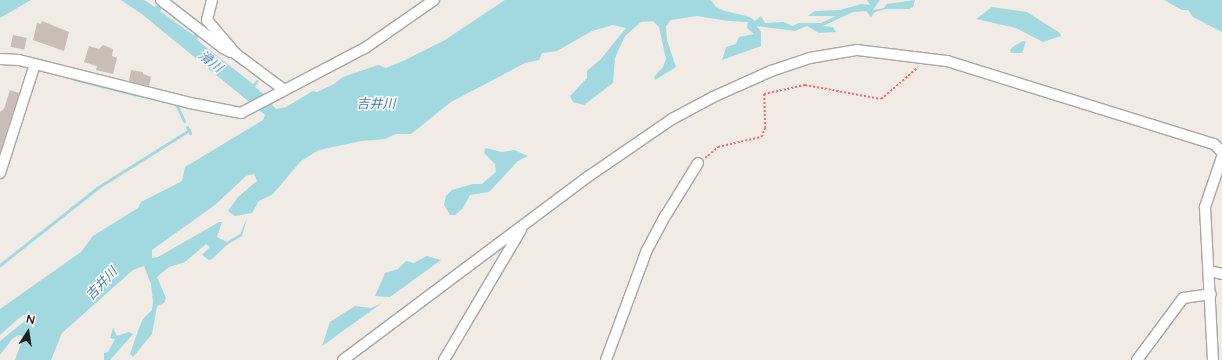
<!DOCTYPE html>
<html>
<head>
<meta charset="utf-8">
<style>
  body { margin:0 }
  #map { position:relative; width:1222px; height:360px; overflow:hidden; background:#f0ebe4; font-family:"Varela Round","Noto Sans JP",sans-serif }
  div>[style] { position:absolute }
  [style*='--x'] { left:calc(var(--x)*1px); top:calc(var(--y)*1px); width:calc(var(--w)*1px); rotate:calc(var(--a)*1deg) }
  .water>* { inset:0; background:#a2d8e0 }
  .stream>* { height:3px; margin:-1.5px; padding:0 1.5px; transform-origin:1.5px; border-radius:1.5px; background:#a2d8e0 }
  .building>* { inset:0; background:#c8bdb7; transform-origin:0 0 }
  .path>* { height:1.5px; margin-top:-0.75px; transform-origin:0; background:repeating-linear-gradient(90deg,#ff6766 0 2px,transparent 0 4px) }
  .roads { filter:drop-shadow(1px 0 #a6a6a6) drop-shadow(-1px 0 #a6a6a6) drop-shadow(0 1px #a6a6a6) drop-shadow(0 -1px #a6a6a6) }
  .street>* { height:10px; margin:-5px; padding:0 5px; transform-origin:5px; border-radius:5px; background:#fff }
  span { translate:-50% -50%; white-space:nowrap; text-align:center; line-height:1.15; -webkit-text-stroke:3px #fff; paint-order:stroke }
  .water-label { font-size:13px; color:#407ca4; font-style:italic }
  .north { position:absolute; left:8px; top:312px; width:40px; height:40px; -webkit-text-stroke:3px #fff; paint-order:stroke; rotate:12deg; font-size:11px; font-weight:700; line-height:16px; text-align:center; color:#1f1f1f }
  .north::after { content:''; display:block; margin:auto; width:14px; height:18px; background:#1f1f1f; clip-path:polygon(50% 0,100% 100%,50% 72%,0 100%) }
</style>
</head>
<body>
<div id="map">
  <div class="water">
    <i style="clip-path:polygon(0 0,31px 0,0 18px)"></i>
    <i style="clip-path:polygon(121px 0,144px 0,155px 7px,160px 3px,162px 5px,160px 11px,193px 35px,196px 33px,199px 35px,197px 40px,253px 84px,257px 80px,259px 81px,255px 87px,273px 102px,272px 105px,276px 109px,286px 107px,313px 91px,317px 92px,334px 84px,343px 77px,378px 65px,386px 68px,405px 60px,445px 40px,505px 0,711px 0,716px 7px,725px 11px,750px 17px,755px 21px,761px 16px,765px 23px,784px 22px,792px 26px,799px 23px,821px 23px,836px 16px,808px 16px,815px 11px,840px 10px,862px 4px,870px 5px,867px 0,880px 0,873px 10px,884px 8px,887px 4px,915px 0,913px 7px,909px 9px,886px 9px,875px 12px,871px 17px,866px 11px,853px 12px,823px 26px,833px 27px,836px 32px,819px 33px,807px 26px,795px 31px,757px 26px,761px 32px,761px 46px,722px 60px,726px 47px,736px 44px,739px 37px,754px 34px,747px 28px,748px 22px,728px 21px,697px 16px,671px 20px,666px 26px,667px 40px,676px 67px,655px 80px,654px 77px,663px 67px,666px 59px,659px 27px,653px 21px,641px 22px,625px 36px,615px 58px,613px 83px,584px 105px,573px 102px,570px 96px,587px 78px,587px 71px,601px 59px,626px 28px,613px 25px,592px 31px,557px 51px,542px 53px,539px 60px,525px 63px,451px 102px,411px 134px,396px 134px,385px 139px,361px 141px,319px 150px,301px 161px,273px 194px,259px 201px,252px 213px,235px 216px,228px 211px,238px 197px,257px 181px,254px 174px,246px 176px,215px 205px,152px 250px,152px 258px,158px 257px,219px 222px,222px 222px,217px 237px,227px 242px,240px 234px,247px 218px,242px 236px,227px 245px,212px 259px,209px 260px,202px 255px,210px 247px,206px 244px,185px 262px,169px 267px,157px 277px,166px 298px,164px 303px,157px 306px,152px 334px,133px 357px,130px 354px,139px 328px,143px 319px,152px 310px,153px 302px,151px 284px,144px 266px,133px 270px,62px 333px,51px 360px,15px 360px,23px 338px,20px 335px,13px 338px,0 355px,0 341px,26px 320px,27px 316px,25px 314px,18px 319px,0 335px,0 309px,81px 252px,93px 236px,138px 208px,141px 202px,182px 181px,185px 167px,263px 120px,265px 115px,143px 15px)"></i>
    <i style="clip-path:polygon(1164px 0,1222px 0,1222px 32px,1193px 17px,1188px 10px,1182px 10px)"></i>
    <i style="clip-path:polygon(992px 7px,1027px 12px,1060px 33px,1061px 36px,1043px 42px,1016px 28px,976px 19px)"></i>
    <i style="clip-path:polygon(1023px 41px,1026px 42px,1022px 53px,1011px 53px,1010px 50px,1014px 46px)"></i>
    <i style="clip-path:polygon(485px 148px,502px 152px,514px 150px,528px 156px,518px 161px,489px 192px,470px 195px,463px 208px,455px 215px,450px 215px,444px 205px,446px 196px,452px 190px,473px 184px,482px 184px,496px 172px,495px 164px,484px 153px)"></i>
    <i style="clip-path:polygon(427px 256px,441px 260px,390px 297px,375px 296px,385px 273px,398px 269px,406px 261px,414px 263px)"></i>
    <i style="clip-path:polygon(382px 303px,322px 346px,330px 322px,355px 306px,371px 308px)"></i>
    <i style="clip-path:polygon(113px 328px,117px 336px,129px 332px,133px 334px,110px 360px,104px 360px,104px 353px,108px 352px,115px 339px,110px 338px)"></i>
  </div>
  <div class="stream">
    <i style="--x:74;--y:79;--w:70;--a:14"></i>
    <i style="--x:173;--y:103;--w:3;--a:18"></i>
    <i style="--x:176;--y:104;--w:19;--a:65"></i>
    <i style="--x:187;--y:127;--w:7;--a:63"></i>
    <i style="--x:0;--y:265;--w:124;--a:-38.4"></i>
    <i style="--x:97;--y:188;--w:109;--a:-32.2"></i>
  </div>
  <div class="building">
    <i style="clip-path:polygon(42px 21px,69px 32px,64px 51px,33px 40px,37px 23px,41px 24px)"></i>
    <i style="left:13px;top:35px;width:14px;height:12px;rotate:12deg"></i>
    <i style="clip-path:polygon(103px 45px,113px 49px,112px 56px,117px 58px,113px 74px,96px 70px,97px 66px,84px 62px,89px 46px,99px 49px)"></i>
    <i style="clip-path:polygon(131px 70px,143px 72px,143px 74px,151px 77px,149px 86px,129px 81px)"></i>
    <i style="clip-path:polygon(10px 90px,19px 93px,0 152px,0 112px,4px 109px)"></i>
  </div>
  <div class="path">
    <i style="--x:705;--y:158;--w:17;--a:-40"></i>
    <i style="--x:718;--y:147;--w:44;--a:-13.1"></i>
    <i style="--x:761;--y:137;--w:10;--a:-66"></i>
    <i style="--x:765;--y:128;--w:34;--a:-92"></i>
    <i style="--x:764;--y:94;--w:42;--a:-12.4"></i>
    <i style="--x:805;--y:85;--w:77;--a:10.4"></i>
    <i style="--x:881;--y:99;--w:48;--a:-40.7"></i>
  </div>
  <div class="roads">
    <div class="street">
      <i style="--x:161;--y:0;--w:78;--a:37.7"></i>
      <i style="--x:223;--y:48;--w:9;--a:27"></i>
      <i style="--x:212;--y:0;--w:21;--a:104"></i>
      <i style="--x:207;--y:20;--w:45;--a:49.5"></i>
      <i style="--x:236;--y:54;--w:59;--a:36.7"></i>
      <i style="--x:0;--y:59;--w:19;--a:3"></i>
      <i style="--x:19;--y:60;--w:176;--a:14.1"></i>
      <i style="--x:190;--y:103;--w:52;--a:11.1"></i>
      <i style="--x:241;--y:113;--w:140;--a:-27.7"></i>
      <i style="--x:365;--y:48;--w:84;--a:-34.8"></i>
      <i style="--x:0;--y:173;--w:114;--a:-72.2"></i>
      <i style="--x:1210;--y:271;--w:12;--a:14"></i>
      <i style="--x:343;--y:360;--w:307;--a:-36.8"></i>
      <i style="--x:589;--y:176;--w:101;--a:-34.5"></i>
      <i style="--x:672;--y:119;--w:47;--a:-28.2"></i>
      <i style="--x:713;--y:97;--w:64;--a:-24.1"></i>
      <i style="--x:771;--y:71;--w:41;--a:-18.4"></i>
      <i style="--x:810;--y:58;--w:48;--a:-9.7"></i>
      <i style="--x:857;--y:50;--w:91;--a:7"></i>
      <i style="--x:947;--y:61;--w:280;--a:17.3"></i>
      <i style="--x:1214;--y:144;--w:11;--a:45"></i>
      <i style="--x:444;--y:360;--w:151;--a:-59.4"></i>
      <i style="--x:606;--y:360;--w:117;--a:-69.6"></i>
      <i style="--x:647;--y:250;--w:40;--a:-62"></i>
      <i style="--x:666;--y:215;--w:61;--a:-58.4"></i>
      <i style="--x:1137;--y:360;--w:77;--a:-53.4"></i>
      <i style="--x:1183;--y:298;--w:28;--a:-8"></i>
      <i style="--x:1213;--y:360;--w:153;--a:-93"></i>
      <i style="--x:1205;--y:207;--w:53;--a:-71.2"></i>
    </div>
  </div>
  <div class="water-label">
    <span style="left:210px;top:62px;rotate:38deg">滑川</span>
    <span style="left:376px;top:104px">吉井川</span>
    <span style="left:102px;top:284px;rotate:-47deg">吉井川</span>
  </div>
  <div class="north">N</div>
</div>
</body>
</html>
